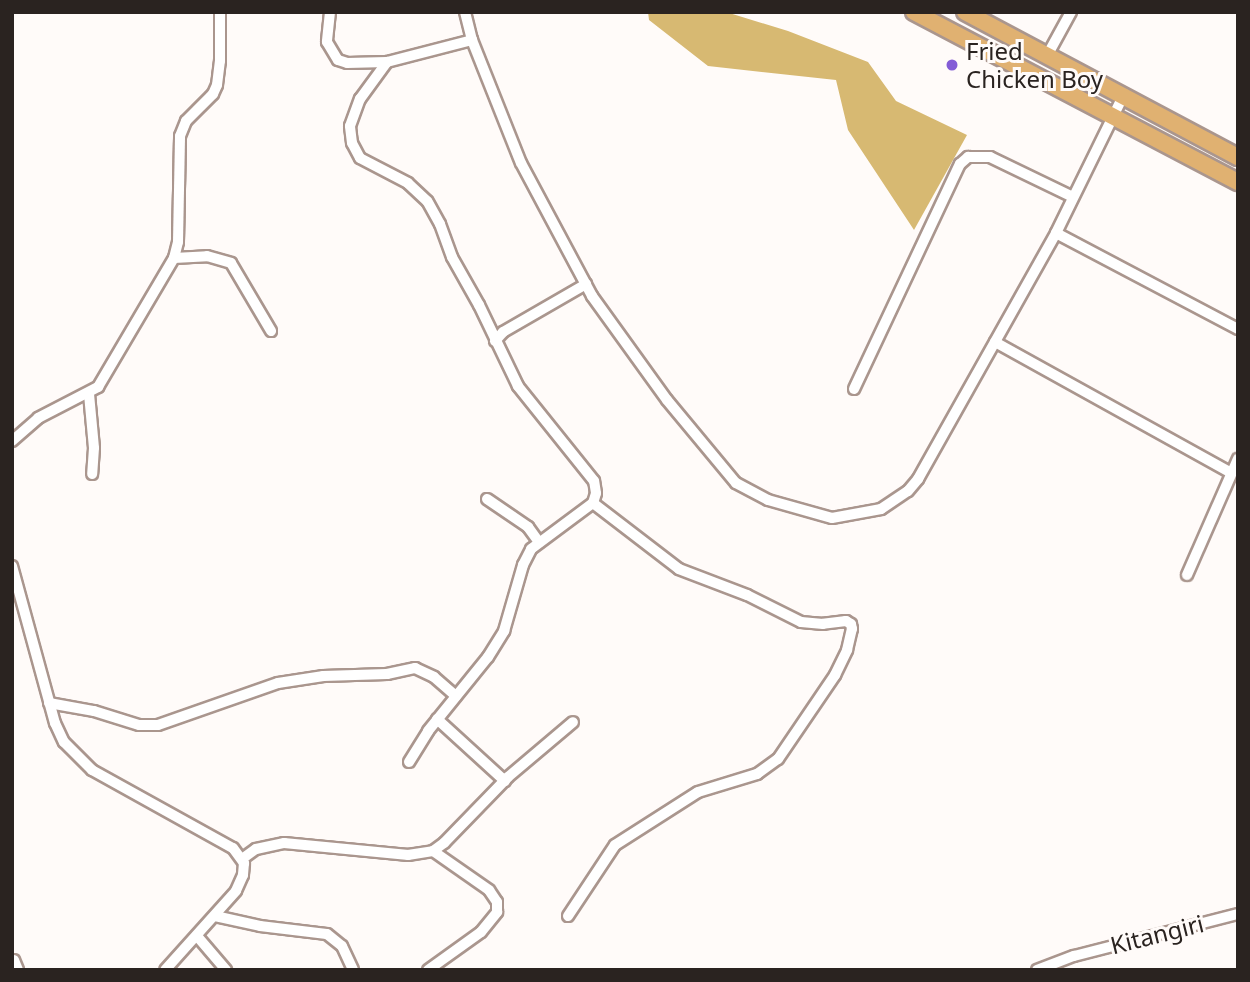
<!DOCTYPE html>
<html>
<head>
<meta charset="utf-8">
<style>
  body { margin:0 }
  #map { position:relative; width:1250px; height:982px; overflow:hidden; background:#fffbf9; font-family:"Noto Sans",sans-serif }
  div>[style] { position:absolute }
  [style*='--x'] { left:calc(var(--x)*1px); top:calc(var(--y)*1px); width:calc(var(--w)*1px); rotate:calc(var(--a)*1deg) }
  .forest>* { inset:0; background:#d7b972 }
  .roads { filter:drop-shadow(2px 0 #aa968e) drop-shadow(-2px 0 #aa968e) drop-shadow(0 2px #aa968e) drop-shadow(0 -2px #aa968e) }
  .street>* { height:10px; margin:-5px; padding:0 5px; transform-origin:5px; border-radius:5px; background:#fff }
  .primary>* { height:16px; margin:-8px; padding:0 8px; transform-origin:8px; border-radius:8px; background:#e0b171 }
  .dots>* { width:19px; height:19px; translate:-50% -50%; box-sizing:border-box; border:4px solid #fffbf9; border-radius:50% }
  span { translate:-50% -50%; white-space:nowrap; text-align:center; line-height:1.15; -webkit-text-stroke:6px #fffbf9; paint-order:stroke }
  .poi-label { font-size:24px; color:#2a2320 }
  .left { translate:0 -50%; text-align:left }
  .street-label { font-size:24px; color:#2a2320 }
  .frame { position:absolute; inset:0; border:14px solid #2a2320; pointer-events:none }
</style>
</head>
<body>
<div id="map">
  <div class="forest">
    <i style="clip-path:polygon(648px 12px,726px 12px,788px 31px,868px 62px,896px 101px,967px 135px,914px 230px,848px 130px,836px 80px,708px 66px,649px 20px)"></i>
  </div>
  <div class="roads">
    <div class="street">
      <i style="--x:330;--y:12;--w:30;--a:96"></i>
      <i style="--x:327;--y:42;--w:21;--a:59"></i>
      <i style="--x:338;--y:60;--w:9;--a:18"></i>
      <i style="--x:347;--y:63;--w:40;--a:-1.4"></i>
      <i style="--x:465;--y:12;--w:29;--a:76"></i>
      <i style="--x:472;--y:40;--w:132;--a:68.3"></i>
      <i style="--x:521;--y:163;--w:151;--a:61.9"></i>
      <i style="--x:592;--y:296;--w:128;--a:54.2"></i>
      <i style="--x:667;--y:400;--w:108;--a:50.3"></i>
      <i style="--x:736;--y:483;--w:36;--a:28"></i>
      <i style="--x:768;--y:500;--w:66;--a:15.7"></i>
      <i style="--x:832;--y:518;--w:50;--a:-10.4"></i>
      <i style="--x:881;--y:509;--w:32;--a:-34"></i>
      <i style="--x:908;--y:491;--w:16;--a:-50"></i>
      <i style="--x:918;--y:479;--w:282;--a:-60.7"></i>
      <i style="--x:1056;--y:233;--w:155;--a:-63.9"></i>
      <i style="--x:1048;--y:54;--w:48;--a:-61.3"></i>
      <i style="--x:1056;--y:233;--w:206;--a:27.8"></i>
      <i style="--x:174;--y:258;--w:33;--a:-3"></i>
      <i style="--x:207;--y:256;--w:25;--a:16"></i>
      <i style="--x:231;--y:263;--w:79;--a:59.5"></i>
      <i style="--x:495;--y:341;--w:12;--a:-48"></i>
      <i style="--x:503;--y:332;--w:96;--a:-30"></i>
      <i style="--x:995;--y:342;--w:269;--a:29"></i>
      <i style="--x:854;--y:389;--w:249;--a:-64.8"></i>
      <i style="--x:960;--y:164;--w:11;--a:-41"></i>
      <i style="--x:968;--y:157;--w:22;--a:0"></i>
      <i style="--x:990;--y:157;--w:92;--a:25.7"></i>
      <i style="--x:89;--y:394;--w:54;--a:84.7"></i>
      <i style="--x:94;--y:448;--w:26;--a:94"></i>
      <i style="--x:12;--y:441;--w:35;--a:-41"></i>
      <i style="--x:38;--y:418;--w:68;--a:-27.3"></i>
      <i style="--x:98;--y:387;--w:150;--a:-59.5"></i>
      <i style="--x:174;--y:258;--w:16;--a:-76"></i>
      <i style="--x:178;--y:242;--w:106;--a:-88.9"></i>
      <i style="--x:180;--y:136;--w:16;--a:-68"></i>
      <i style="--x:186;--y:121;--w:38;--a:-45"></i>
      <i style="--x:213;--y:94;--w:10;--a:-66"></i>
      <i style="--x:217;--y:85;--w:24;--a:-83"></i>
      <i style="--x:220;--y:61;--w:49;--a:-90"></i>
      <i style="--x:487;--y:499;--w:50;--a:34.3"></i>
      <i style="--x:528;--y:527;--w:19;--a:54"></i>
      <i style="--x:12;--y:566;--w:163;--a:74.7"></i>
      <i style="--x:55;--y:723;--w:21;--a:65"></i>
      <i style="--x:64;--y:742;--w:40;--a:45"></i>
      <i style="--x:92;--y:770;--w:161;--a:29"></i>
      <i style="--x:233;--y:848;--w:19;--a:54"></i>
      <i style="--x:244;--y:863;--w:12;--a:95"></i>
      <i style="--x:243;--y:875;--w:17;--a:114"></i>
      <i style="--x:236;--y:891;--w:106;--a:131.9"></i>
      <i style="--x:1187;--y:575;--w:127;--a:-66.3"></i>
      <i style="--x:49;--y:703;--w:46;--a:10.1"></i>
      <i style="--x:94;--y:711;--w:47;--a:17.3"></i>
      <i style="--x:139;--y:725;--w:19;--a:0"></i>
      <i style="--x:158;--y:725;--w:127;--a:-19.3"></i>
      <i style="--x:278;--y:683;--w:46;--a:-8.8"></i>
      <i style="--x:323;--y:676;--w:64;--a:-1.8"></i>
      <i style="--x:387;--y:674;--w:29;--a:-12"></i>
      <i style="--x:415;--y:668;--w:21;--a:25"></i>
      <i style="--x:434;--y:677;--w:29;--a:41"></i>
      <i style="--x:437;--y:719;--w:92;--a:42.4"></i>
      <i style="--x:409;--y:762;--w:36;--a:-58"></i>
      <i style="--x:428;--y:731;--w:95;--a:-51"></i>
      <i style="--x:488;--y:657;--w:31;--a:-58"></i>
      <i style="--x:504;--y:631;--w:69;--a:-73.9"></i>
      <i style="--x:523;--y:565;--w:18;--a:-63"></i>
      <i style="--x:531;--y:549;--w:77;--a:-36.6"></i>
      <i style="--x:593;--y:503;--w:10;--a:-73"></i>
      <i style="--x:596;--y:493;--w:12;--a:-99"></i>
      <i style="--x:594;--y:481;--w:122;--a:-128.7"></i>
      <i style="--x:518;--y:386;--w:90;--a:-115.7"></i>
      <i style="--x:479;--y:305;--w:55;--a:-119.4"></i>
      <i style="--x:452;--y:257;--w:35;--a:-110"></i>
      <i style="--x:440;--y:224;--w:26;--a:-119"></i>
      <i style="--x:427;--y:201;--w:26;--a:-137"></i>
      <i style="--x:408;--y:183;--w:54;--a:-152.5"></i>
      <i style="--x:360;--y:158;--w:17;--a:-118"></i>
      <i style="--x:352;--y:143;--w:17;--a:-97"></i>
      <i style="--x:350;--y:126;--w:29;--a:-70"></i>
      <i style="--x:360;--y:99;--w:46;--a:-53.9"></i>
      <i style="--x:387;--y:62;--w:88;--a:-14.5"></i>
      <i style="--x:242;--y:859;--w:17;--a:-36"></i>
      <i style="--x:256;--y:849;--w:29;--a:-12"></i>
      <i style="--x:284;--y:843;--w:125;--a:5.5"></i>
      <i style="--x:408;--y:855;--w:25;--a:-9"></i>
      <i style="--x:433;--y:851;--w:14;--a:-36"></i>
      <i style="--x:444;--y:843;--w:92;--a:-45.9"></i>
      <i style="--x:508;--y:777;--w:85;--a:-40.2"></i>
      <i style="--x:215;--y:916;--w:46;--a:12.5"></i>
      <i style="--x:260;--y:926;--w:67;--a:6.8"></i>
      <i style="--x:327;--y:934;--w:19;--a:39"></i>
      <i style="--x:342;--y:946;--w:26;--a:65"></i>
      <i style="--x:568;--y:916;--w:85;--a:-56.5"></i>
      <i style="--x:615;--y:845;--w:98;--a:-32.6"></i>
      <i style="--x:698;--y:792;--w:62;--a:-17"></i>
      <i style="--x:757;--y:774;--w:26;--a:-36"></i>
      <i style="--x:778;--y:759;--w:102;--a:-55.8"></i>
      <i style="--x:835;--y:675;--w:28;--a:-64"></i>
      <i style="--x:847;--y:650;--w:22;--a:-77"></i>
      <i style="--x:852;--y:629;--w:5;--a:-101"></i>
      <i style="--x:851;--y:624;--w:6;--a:-149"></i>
      <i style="--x:846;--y:621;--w:23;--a:173"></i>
      <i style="--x:823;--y:624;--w:22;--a:-175"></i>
      <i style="--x:801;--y:622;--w:60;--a:-153.4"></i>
      <i style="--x:747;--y:595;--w:73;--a:-159.1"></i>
      <i style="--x:679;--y:569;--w:108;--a:-142.5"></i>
      <i style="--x:197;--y:936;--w:45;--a:49.5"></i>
      <i style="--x:14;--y:960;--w:11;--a:68"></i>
      <i style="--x:428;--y:970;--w:65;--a:-35.6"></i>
      <i style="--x:481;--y:932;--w:26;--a:-51"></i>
      <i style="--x:497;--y:912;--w:10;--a:-90"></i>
      <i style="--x:497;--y:902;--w:14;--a:-124"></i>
      <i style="--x:489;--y:890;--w:68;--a:-145.1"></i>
      <i style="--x:1037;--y:970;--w:40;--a:-21"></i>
      <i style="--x:1074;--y:956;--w:169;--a:-14.4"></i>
    </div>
    <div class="primary">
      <i style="--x:914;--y:12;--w:366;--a:27.7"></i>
      <i style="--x:965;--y:12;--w:309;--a:28"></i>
    </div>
  </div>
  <div class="dots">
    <i style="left:952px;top:65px;background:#835cd6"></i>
  </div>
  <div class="poi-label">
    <span class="left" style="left:966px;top:65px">Fried<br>Chicken Boy</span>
  </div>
  <div class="street-label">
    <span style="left:1157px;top:934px;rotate:-14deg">Kitangiri</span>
  </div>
  <div class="frame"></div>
</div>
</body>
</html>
